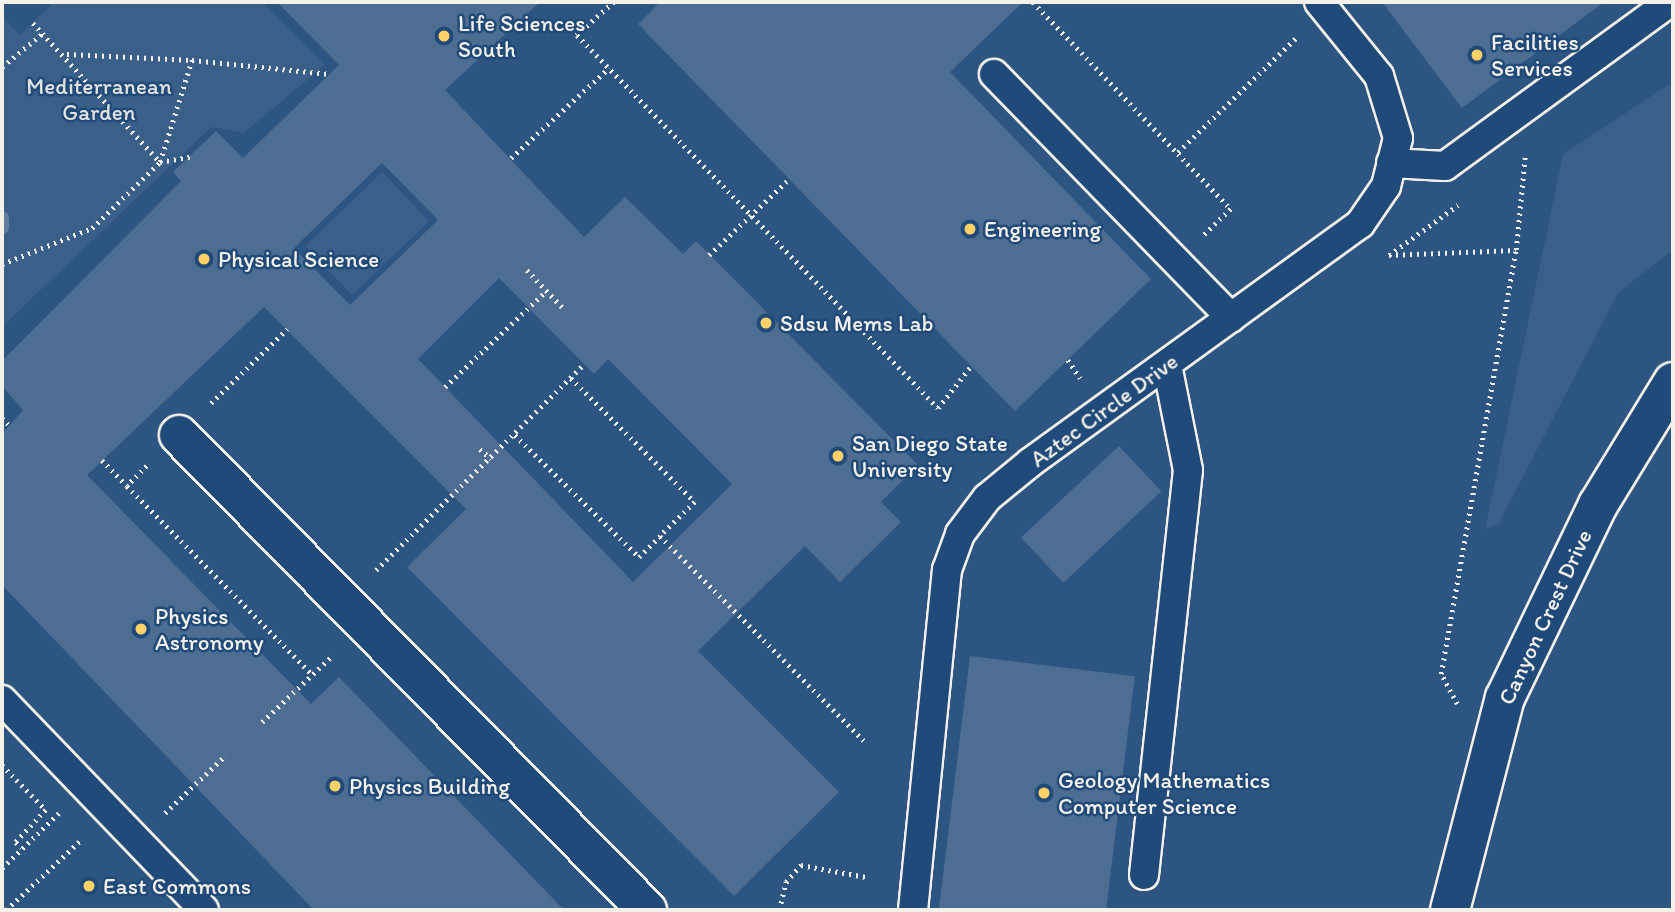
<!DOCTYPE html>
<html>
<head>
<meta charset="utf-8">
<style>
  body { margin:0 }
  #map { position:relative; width:1675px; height:912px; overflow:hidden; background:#1f4a7a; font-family:Itim,sans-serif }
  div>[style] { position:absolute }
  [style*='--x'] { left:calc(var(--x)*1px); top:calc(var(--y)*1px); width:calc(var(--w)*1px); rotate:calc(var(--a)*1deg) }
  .built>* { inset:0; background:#2d5581; transform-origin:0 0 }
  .green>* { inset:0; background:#3a5f88; transform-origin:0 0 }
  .stream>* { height:14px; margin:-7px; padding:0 7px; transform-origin:7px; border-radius:7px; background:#627e9d }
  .building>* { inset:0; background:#4d6e92; transform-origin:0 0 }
  .path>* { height:4.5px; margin-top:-2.25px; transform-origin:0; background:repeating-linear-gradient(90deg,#f4f1e8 0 2px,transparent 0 7px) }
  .roads { filter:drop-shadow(2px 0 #f4f1e8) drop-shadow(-2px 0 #f4f1e8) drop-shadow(0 2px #f4f1e8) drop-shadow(0 -2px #f4f1e8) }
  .service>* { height:28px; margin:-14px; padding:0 14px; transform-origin:14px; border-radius:14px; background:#1f4a7a }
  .pedestrian>* { height:38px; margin:-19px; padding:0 19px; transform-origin:19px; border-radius:19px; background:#1f4a7a }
  .tertiary>* { height:38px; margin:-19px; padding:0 19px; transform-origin:19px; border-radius:19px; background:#1f4a7a }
  .path-bridge>* { height:4.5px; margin-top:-2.25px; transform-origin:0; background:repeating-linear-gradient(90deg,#f4f1e8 0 2px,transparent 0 7px) }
  .dots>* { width:19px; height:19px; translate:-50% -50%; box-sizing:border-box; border:4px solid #1f4a7a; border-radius:50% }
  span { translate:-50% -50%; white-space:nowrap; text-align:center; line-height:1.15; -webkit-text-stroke:5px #1f4a7a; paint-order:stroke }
  .poi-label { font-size:23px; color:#f4f1e8 }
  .left { translate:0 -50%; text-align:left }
  .park-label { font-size:23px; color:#e1e2de }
  .street-label { font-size:23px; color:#f4f1e8 }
  .frame { position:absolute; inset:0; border:4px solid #f4f1e8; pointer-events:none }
</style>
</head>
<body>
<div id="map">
  <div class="built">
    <i style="left:2px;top:2px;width:1671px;height:908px"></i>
  </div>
  <div class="green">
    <i style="clip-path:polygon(54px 2px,262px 2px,325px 65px,244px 133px,211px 127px,4px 325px,2px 17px,20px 35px)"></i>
    <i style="clip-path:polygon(1673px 82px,1673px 250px,1618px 293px,1499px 523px,1485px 530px,1563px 154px)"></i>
    <i style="left:382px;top:172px;width:68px;height:107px;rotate:46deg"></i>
  </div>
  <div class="stream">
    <i style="--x:2;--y:218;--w:9;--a:90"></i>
  </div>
  <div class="building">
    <i style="clip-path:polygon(evenodd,277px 2px,540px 2px,445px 90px,584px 237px,625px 197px,683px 254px,696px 241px,918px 465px,881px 502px,901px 522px,840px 582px,805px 546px,698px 651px,839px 792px,734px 896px,407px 567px,466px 509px,264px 307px,87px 475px,311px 704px,339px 677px,564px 910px,314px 910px,2px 585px,2px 434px,23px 410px,2px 386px,2px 361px,181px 181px,173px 172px,216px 131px,243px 158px,339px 65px,277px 2px,382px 163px,438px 220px,350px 305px,294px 248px,382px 163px,277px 2px,499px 278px,594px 374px,608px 359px,732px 484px,633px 582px,418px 359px,499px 278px)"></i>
    <i style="clip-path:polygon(660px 2px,1023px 2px,950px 72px,1151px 279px,1015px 411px,638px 24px)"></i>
    <i style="clip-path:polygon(1382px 2px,1604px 2px,1462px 108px)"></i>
    <i style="left:1119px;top:446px;width:62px;height:134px;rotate:47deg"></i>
    <i style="left:970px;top:656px;width:166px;height:255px;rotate:7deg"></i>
  </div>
  <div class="path">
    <i style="--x:614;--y:2;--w:50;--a:138.3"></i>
    <i style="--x:577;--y:35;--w:519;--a:45.94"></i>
    <i style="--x:938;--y:408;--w:53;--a:-51.8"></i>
    <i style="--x:1033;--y:2;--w:286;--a:46.3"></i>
    <i style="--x:1231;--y:209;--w:37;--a:136"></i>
    <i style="--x:33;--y:23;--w:188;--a:47.6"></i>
    <i style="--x:67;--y:54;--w:125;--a:2.7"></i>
    <i style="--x:2;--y:67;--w:53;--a:-39.7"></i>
    <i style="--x:1178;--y:152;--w:167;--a:-44"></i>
    <i style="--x:511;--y:158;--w:133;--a:-42.6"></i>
    <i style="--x:160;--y:162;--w:34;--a:-10"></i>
    <i style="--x:1389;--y:255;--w:85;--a:-35.9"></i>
    <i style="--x:1389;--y:255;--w:127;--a:-2.3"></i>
    <i style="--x:2;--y:264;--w:97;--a:-21.8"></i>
    <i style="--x:92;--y:228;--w:95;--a:-44.1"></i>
    <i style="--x:160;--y:162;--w:107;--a:-72.6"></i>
    <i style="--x:192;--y:60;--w:138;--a:5.8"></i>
    <i style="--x:527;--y:270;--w:55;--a:46.5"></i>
    <i style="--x:1068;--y:360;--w:22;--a:56"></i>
    <i style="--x:571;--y:378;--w:175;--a:45"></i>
    <i style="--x:695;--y:502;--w:49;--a:135.8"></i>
    <i style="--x:660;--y:536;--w:293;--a:45.1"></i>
    <i style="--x:445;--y:387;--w:139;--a:-43.5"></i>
    <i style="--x:211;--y:403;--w:106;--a:-44.2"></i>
    <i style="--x:2;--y:418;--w:10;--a:45"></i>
    <i style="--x:515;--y:435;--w:174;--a:44.5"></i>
    <i style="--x:639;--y:557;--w:30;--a:-45"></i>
    <i style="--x:480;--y:449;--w:15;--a:42"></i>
    <i style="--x:102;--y:460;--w:36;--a:46"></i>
    <i style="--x:147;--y:466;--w:28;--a:135"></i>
    <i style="--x:127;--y:486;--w:265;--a:45.5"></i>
    <i style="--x:376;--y:570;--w:293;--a:-44.7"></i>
    <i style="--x:1457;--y:704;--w:34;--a:-118"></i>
    <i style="--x:1441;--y:674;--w:431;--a:-80"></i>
    <i style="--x:1516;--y:250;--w:94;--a:-84.5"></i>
    <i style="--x:262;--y:722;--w:98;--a:-43.3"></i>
    <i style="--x:2;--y:765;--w:63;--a:45.6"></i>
    <i style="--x:46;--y:810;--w:44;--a:133.2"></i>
    <i style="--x:16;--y:842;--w:8;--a:45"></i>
    <i style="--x:165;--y:813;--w:84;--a:-43.6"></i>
    <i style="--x:2;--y:868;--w:79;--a:-44"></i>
    <i style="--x:6;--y:910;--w:103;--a:-43"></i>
    <i style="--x:779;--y:910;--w:29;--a:-76"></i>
    <i style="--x:786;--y:882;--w:23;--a:-49"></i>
    <i style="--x:801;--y:865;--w:66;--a:10.5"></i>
  </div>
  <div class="roads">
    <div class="service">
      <i style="--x:994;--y:74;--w:340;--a:45.8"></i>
      <i style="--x:1391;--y:163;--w:54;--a:3.2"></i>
      <i style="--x:1445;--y:166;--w:278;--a:-36.1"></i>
      <i style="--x:2;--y:700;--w:291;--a:46.1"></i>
      <i style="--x:1144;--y:875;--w:407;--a:-83.8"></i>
      <i style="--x:1188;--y:470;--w:107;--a:-101.3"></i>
      <i style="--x:913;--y:910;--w:342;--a:-84.3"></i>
      <i style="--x:947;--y:570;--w:38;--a:-70"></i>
      <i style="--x:960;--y:534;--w:45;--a:-53.1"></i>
      <i style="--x:987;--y:498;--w:57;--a:-39.3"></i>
      <i style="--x:1031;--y:462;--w:406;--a:-35.9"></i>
      <i style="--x:1360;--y:224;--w:46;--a:-55.6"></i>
      <i style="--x:1386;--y:186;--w:49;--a:-76"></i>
      <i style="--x:1398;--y:138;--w:65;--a:-107"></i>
      <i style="--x:1379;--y:76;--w:95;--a:-129"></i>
    </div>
    <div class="pedestrian">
      <i style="--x:179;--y:435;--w:667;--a:45.43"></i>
    </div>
    <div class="tertiary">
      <i style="--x:1450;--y:910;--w:219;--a:-75.5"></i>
      <i style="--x:1505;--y:698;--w:214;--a:-64.3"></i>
      <i style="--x:1598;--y:505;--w:144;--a:-58.6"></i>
    </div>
  </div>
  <div class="path-bridge">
    <i style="--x:709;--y:255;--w:110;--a:-43.5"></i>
  </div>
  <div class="dots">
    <i style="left:444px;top:36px;background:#ffd166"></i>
    <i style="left:1477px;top:55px;background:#ffd166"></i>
    <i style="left:970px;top:229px;background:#ffd166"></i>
    <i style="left:204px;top:259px;background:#ffd166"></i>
    <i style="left:766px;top:323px;background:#ffd166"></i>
    <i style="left:838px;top:456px;background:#ffd166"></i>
    <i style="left:141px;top:629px;background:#ffd166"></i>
    <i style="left:335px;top:786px;background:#ffd166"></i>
    <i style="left:1044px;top:793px;background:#ffd166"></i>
    <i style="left:89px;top:886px;background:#ffd166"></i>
  </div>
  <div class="poi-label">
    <span class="left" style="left:458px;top:36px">Life Sciences<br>South</span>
    <span class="left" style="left:1491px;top:55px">Facilities<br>Services</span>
    <span class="left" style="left:984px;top:229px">Engineering</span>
    <span class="left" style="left:218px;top:259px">Physical Science</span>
    <span class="left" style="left:780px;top:323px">Sdsu Mems Lab</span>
    <span class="left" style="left:852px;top:456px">San Diego State<br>University</span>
    <span class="left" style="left:155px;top:629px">Physics<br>Astronomy</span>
    <span class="left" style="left:1058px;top:793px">Geology Mathematics<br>Computer Science</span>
    <span class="left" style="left:349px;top:786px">Physics Building</span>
    <span class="left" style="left:103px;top:886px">East Commons</span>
  </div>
  <div class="park-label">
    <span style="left:99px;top:99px">Mediterranean<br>Garden</span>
  </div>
  <div class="street-label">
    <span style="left:1104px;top:410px;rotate:-36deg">Aztec Circle Drive</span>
    <span style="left:1545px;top:617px;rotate:-65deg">Canyon Crest Drive</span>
  </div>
  <div class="frame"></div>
</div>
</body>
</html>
